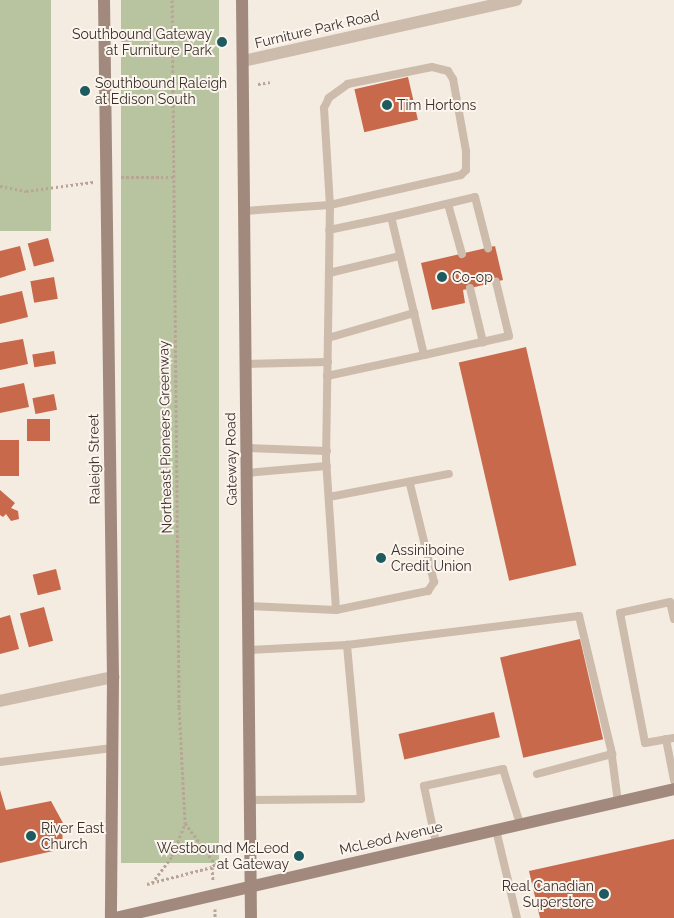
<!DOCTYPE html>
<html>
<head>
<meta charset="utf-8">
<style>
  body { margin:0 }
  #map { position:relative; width:674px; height:918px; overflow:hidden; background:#f4ebe1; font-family:Raleway,sans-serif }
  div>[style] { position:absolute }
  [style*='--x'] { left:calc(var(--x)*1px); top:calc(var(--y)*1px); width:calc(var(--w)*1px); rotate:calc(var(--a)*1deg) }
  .green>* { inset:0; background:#b8c4a0; transform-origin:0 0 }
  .building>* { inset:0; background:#c8694b; transform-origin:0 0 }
  .path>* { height:3px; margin-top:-1.5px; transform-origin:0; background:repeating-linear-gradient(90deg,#b9a596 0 2.5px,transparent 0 5px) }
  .lane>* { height:8px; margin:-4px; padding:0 4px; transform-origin:4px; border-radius:4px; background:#cdbbac }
  .street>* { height:12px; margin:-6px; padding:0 6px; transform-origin:6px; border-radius:6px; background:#cdbbac }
  .secondary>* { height:12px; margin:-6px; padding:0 6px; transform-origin:6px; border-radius:6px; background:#a18a7d }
  .dots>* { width:14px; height:14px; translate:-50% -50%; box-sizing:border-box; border:2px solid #fbf5ee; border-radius:50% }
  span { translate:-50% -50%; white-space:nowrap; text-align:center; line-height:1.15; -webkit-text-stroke:4px #fbf5ee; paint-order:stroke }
  .street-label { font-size:14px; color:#3b302b }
  .poi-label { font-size:14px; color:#3b302b }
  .right { translate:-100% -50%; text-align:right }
  .left { translate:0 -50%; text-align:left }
</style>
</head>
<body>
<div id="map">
  <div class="green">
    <i style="left:0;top:0;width:51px;height:231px"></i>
    <i style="left:121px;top:0;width:98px;height:863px"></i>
  </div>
  <div class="building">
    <i style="left:408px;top:77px;width:44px;height:55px;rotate:77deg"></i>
    <i style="left:48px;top:238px;width:24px;height:21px;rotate:75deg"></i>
    <i style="clip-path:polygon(20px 246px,26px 270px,0 278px,0 251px)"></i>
    <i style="clip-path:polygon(495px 246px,503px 280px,463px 290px,465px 303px,432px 310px,421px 263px)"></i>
    <i style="left:54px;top:277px;width:22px;height:24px;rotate:80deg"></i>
    <i style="clip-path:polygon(22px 291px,28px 317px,0 324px,0 296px)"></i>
    <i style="clip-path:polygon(23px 339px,28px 364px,0 370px,0 343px)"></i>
    <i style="left:526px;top:347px;width:224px;height:69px;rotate:77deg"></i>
    <i style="left:54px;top:351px;width:13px;height:22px;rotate:81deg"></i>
    <i style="clip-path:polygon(24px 383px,29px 407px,0 413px,0 388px)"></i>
    <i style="left:54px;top:394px;width:16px;height:22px;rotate:79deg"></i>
    <i style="left:27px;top:419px;width:23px;height:22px"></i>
    <i style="left:0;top:440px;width:19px;height:36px"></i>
    <i style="clip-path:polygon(0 490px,15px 503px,11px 508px,18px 511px,19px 519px,11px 521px,6px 514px,3px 517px,0 515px)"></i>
    <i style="left:56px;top:569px;width:21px;height:24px;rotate:76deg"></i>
    <i style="left:44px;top:607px;width:35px;height:25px;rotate:75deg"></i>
    <i style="clip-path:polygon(10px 615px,19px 649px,0 654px,0 618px)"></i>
    <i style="left:580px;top:639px;width:103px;height:82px;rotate:77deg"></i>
    <i style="left:494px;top:712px;width:26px;height:98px;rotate:77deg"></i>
    <i style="clip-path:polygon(0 790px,6px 810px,51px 801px,63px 823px,62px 849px,0 863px)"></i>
    <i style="clip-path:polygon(674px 839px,674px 918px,540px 918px,529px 871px)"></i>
  </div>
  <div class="path">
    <i style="--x:172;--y:0;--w:707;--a:89.43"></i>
    <i style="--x:179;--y:707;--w:116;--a:87"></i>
    <i style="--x:185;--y:823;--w:51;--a:53.8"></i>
    <i style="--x:215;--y:864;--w:4;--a:135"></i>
    <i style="--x:212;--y:867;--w:13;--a:86"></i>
    <i style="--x:258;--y:84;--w:12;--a:-9"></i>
    <i style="--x:173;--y:87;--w:54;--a:0"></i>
    <i style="--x:121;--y:177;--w:52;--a:0"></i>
    <i style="--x:0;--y:186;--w:26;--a:11"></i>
    <i style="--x:26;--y:191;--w:68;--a:-7.7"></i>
    <i style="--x:152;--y:883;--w:34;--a:-53"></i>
    <i style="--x:172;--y:856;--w:35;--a:-68"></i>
    <i style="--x:147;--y:884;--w:67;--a:-14.7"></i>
    <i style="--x:215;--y:909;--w:9;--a:90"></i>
  </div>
  <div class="lane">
    <i style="--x:448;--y:204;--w:52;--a:74.4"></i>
    <i style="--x:244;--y:211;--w:86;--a:-4"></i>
    <i style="--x:330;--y:205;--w:134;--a:-12.9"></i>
    <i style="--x:461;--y:175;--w:7;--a:-45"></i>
    <i style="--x:466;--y:170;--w:19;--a:-90"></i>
    <i style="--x:466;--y:151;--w:73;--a:-100.2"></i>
    <i style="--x:453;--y:79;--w:9;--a:-122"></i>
    <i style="--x:448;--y:71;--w:16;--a:-166"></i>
    <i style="--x:432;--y:67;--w:86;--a:168.6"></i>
    <i style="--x:348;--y:84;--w:24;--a:144"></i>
    <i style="--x:329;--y:98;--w:11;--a:117"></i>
    <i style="--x:324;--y:108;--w:97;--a:86.5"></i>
    <i style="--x:330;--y:205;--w:254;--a:90.9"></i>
    <i style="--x:326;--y:459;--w:151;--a:86.2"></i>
    <i style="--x:391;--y:217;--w:86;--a:-13.4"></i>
    <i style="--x:475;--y:197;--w:53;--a:75.7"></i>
    <i style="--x:329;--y:273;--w:73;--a:-13.5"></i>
    <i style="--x:470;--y:288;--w:56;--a:76.5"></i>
    <i style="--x:328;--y:338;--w:90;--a:-16.2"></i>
    <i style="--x:424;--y:355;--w:87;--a:-12.6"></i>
    <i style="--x:509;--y:336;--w:56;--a:-103.5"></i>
    <i style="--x:245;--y:364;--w:83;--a:-1.4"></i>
    <i style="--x:327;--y:376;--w:99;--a:-12.2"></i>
    <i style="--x:424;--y:355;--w:142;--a:-103.4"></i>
    <i style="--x:391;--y:217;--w:63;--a:168.2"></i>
    <i style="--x:246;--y:448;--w:81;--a:2.1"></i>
    <i style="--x:246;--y:473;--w:81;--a:-4.9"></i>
    <i style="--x:329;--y:497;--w:122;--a:-10.9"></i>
    <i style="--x:248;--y:606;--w:88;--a:2.6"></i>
    <i style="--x:336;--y:610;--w:94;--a:-11.7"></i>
    <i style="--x:428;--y:591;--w:11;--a:-56"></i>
    <i style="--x:434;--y:582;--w:101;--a:-103.8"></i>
    <i style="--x:674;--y:619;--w:17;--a:-103"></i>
    <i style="--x:670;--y:602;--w:51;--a:167.6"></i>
    <i style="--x:620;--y:613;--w:132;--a:79.1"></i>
    <i style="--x:645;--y:743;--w:29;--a:-10"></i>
    <i style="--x:249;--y:650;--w:98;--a:-2.9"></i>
    <i style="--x:347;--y:645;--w:234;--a:-7.1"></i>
    <i style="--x:579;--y:616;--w:137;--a:76.5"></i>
    <i style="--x:611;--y:749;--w:53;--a:82.5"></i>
    <i style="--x:666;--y:739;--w:42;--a:79"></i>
    <i style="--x:0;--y:762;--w:113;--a:-7.1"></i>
    <i style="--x:537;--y:774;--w:78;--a:-14.9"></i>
    <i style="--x:251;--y:800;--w:110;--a:-0.5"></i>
    <i style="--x:361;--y:799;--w:155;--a:-95.2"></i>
    <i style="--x:496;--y:830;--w:90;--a:76.6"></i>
    <i style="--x:436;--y:843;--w:58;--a:-101.9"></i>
    <i style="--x:424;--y:786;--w:81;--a:-12.1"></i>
    <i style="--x:503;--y:769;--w:58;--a:72.8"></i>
  </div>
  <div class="street">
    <i style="--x:243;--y:61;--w:280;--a:-12.6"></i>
    <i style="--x:0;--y:701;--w:116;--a:-12"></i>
  </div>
  <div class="secondary">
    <i style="--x:104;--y:0;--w:677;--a:89.24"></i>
    <i style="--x:113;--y:677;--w:241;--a:90.5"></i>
    <i style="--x:242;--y:0;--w:918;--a:89.44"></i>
    <i style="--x:115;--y:918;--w:574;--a:-12.99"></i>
  </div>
  <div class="dots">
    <i style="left:222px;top:42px;background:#1f5a5e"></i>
    <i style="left:85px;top:91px;background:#1f5a5e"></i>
    <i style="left:387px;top:105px;background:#1f5a5e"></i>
    <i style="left:442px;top:277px;background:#1f5a5e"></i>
    <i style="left:381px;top:558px;background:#1f5a5e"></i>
    <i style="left:31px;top:836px;background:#1f5a5e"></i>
    <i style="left:299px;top:856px;background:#1f5a5e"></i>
    <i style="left:604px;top:894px;background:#1f5a5e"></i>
  </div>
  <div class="street-label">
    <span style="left:317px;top:29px;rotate:-13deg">Furniture Park Road</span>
    <span style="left:165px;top:437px;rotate:-91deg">Northeast Pioneers Greenway</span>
    <span style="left:94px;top:459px;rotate:-91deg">Raleigh Street</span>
    <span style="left:231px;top:459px;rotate:-91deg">Gateway Road</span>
    <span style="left:391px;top:838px;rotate:-13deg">McLeod Avenue</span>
  </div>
  <div class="poi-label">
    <span class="right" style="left:212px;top:42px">Southbound Gateway<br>at Furniture Park</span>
    <span class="left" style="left:95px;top:91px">Southbound Raleigh<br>at Edison South</span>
    <span class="left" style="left:397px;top:105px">Tim Hortons</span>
    <span class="left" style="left:452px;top:277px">Co-op</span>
    <span class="left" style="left:391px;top:558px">Assiniboine<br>Credit Union</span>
    <span class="left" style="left:41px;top:836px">River East<br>Church</span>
    <span class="right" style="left:289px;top:856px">Westbound McLeod<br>at Gateway</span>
    <span class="right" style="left:594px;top:894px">Real Canadian<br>Superstore</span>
  </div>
</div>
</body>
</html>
